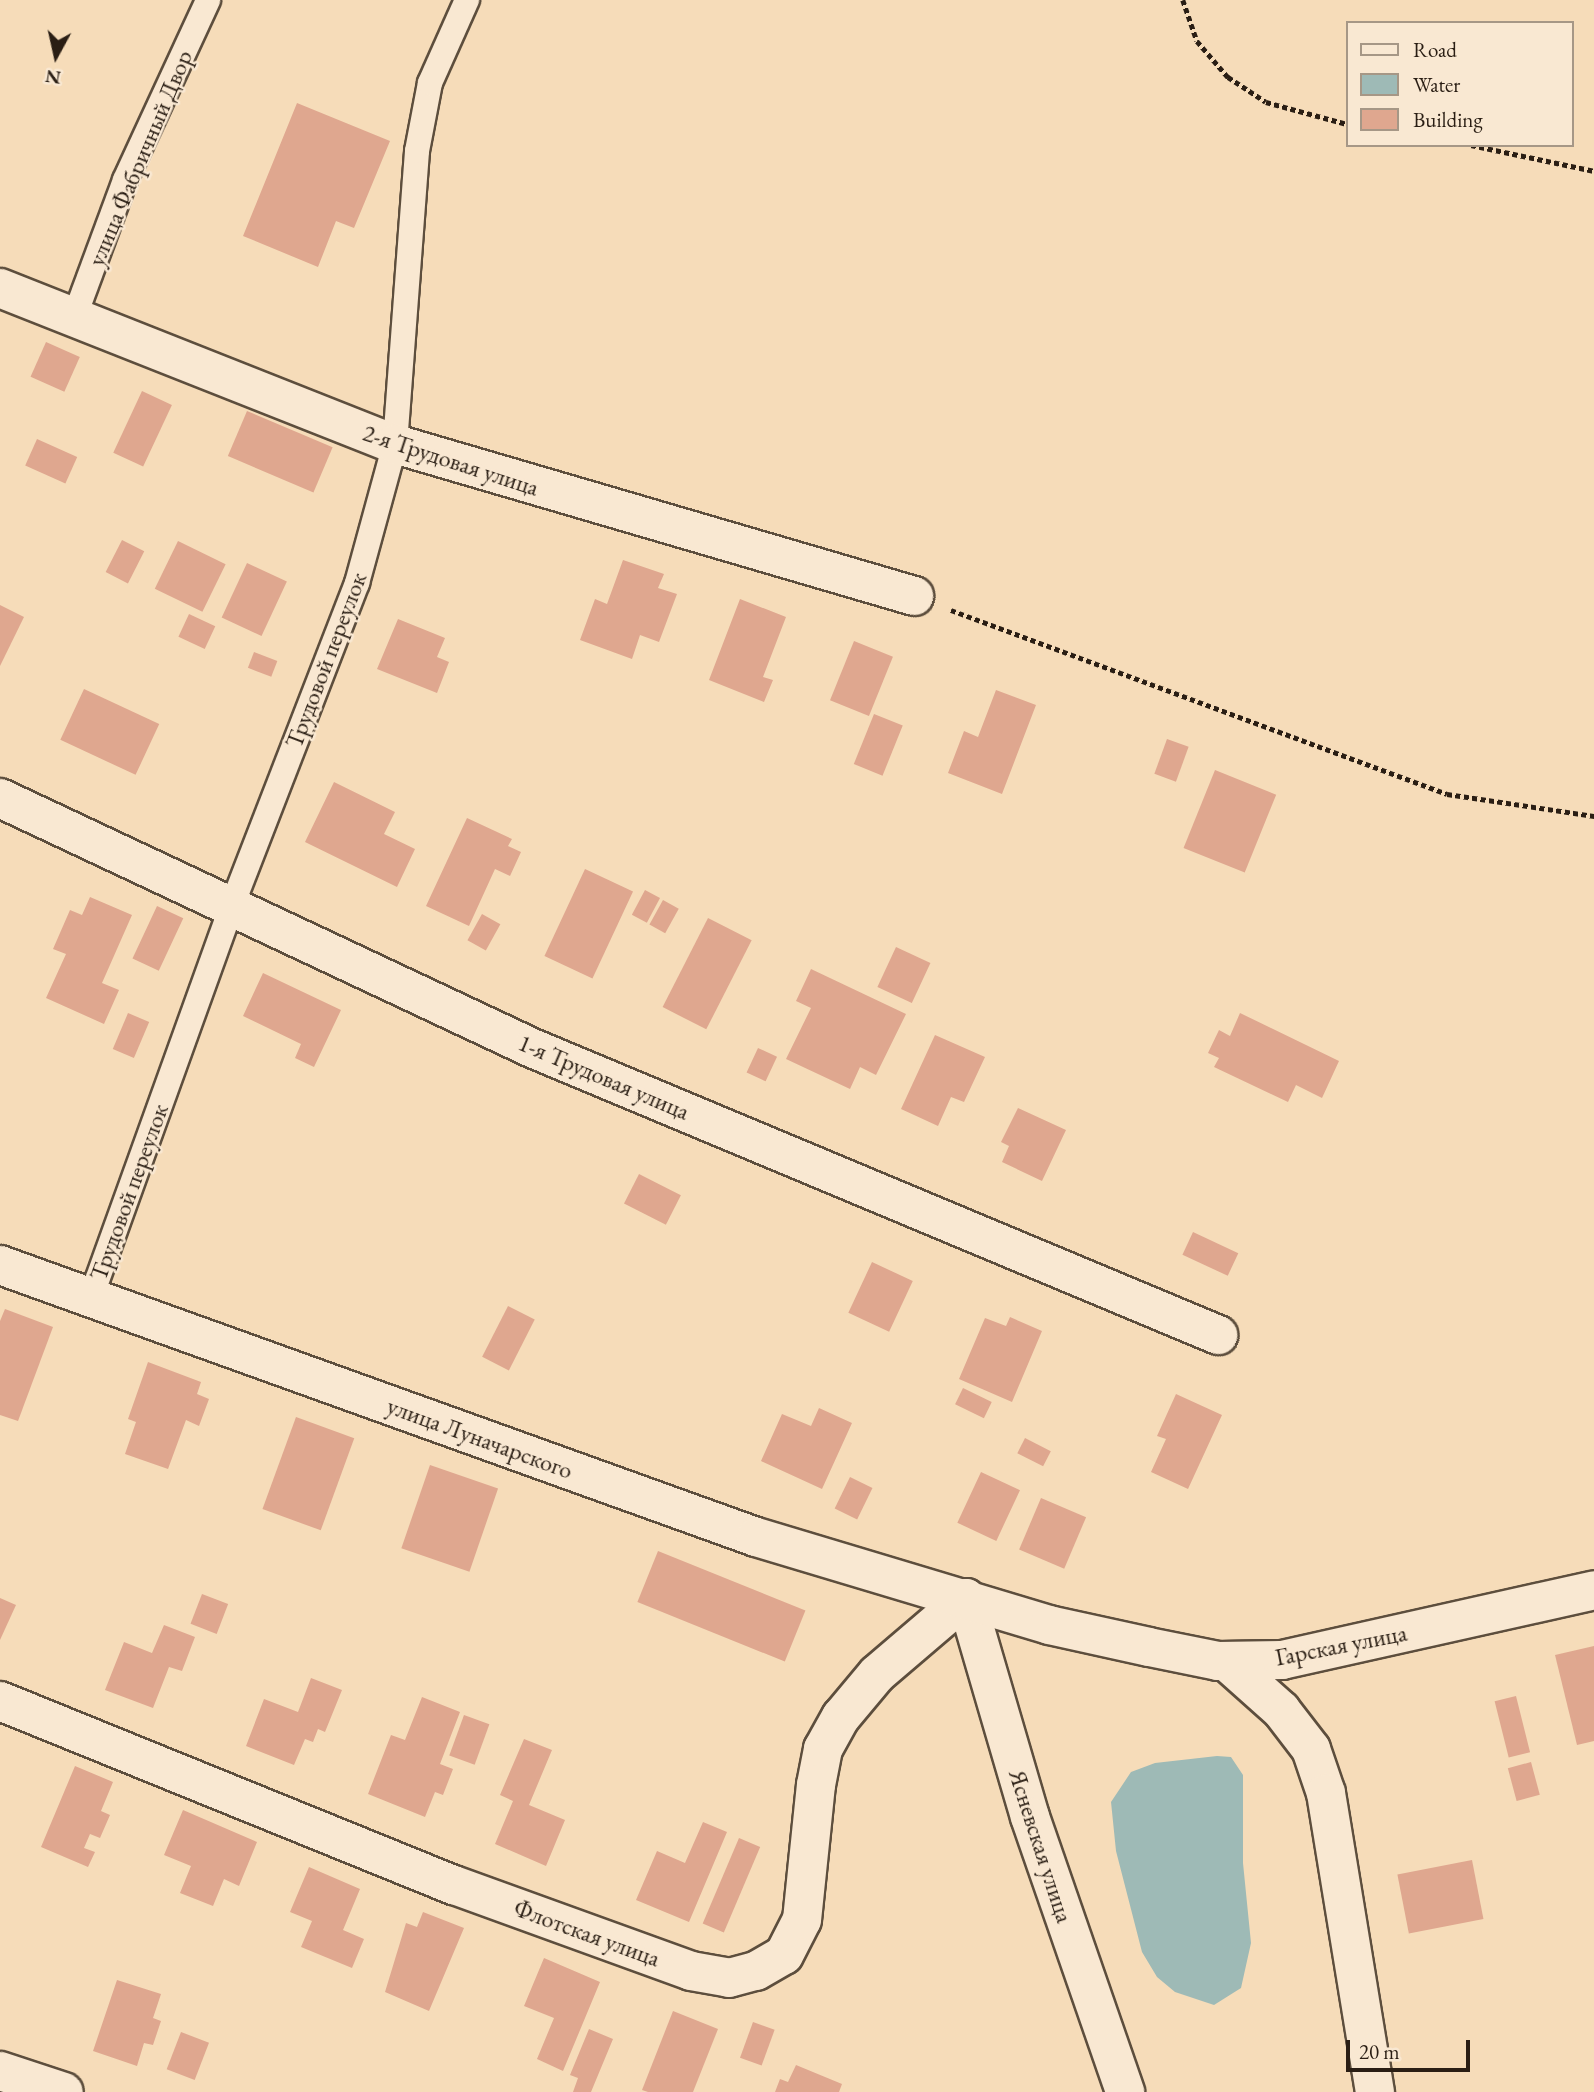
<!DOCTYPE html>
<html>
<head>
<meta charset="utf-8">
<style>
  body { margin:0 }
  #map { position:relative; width:1594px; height:2092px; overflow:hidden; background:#f6dcb9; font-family:"EB Garamond",serif }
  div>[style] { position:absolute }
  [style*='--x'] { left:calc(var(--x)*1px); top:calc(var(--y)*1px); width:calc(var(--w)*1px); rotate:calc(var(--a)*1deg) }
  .water>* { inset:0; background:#9ebab6 }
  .building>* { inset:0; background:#dfa78f; transform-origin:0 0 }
  .path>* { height:4.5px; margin-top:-2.25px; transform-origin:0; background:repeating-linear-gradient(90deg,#2a1e14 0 5px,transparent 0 8.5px) }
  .roads { filter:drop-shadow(2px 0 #5d4e3d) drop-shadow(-2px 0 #5d4e3d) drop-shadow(0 2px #5d4e3d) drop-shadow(0 -2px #5d4e3d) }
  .lane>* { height:24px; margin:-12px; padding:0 12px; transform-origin:12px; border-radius:12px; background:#f9e8d2 }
  .street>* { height:38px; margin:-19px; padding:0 19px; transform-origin:19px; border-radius:19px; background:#f9e8d2 }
  .secondary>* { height:38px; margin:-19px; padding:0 19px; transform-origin:19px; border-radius:19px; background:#f9e8d2 }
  span { translate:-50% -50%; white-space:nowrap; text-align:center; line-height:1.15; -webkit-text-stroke:5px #f9e8d2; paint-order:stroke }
  .street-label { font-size:24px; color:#2a1e14 }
  .legend { position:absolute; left:1346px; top:21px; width:228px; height:126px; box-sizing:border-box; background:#f9e8d2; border:2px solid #a69786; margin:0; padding:9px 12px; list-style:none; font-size:21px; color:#2a1e14 }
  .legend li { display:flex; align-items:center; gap:14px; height:35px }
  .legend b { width:35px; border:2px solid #a69786 }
  .north { position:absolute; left:21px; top:21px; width:70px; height:70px; -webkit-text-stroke:5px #f9e8d2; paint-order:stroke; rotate:188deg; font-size:19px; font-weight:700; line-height:28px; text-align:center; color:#2a1e14 }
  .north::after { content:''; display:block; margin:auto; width:24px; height:32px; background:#2a1e14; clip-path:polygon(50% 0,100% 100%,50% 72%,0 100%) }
  .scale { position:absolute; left:1346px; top:2040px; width:124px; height:32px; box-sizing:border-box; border:4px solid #2a1e14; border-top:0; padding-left:9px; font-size:21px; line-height:24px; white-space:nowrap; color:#2a1e14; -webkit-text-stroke:5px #f9e8d2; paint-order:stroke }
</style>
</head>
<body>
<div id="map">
  <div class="water">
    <i style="clip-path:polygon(1217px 1756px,1231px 1757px,1243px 1775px,1243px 1863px,1251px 1943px,1241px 1988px,1214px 2005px,1175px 1992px,1157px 1977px,1142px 1952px,1116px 1851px,1111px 1802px,1131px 1772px,1155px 1763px)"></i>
  </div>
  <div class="building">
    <i style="clip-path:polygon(297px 103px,390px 141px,354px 228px,336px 221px,318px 267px,243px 236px)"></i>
    <i style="left:46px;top:342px;width:37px;height:38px;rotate:24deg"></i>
    <i style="left:142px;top:391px;width:33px;height:68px;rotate:25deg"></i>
    <i style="left:247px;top:411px;width:93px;height:49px;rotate:23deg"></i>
    <i style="left:37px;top:439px;width:44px;height:29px;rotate:24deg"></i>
    <i style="left:122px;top:540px;width:25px;height:36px;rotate:27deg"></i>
    <i style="left:178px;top:541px;width:53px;height:53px;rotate:26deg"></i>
    <i style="clip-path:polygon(623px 560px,664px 574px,658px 588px,677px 594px,659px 642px,640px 635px,632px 659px,580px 640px,595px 599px,607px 604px)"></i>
    <i style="left:247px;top:563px;width:44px;height:60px;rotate:25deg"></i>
    <i style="clip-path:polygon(740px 599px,786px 617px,763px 677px,773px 680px,764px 702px,709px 680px)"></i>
    <i style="clip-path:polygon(0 605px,24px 617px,0 666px)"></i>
    <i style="left:189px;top:614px;width:29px;height:25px;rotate:25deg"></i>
    <i style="clip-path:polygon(398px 619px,445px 638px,437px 657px,449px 662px,437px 693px,377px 669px)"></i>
    <i style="left:854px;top:641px;width:42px;height:64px;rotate:22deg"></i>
    <i style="left:254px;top:652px;width:25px;height:17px;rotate:21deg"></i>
    <i style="left:84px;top:689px;width:83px;height:56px;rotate:25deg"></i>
    <i style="clip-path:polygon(996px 690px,1036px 705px,1002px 794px,948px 773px,964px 731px,978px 737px)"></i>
    <i style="left:874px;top:714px;width:31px;height:54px;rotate:22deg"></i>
    <i style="left:1167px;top:739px;width:23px;height:37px;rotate:20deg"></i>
    <i style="left:1215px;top:770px;width:66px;height:84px;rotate:22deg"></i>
    <i style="clip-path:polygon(334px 782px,395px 812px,384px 834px,415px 849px,397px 887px,305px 842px)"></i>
    <i style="clip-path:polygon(467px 818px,512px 839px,508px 846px,521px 852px,510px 876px,495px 869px,469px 926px,426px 906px)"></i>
    <i style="left:585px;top:869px;width:53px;height:96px;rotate:25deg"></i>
    <i style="left:645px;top:890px;width:17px;height:28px;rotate:28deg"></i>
    <i style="clip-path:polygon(90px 897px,132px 915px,102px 983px,119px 990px,104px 1024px,46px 998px,66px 954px,53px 949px,70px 910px,82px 915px)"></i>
    <i style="left:663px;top:900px;width:18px;height:28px;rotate:29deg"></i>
    <i style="left:157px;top:906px;width:29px;height:58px;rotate:25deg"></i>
    <i style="left:482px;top:914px;width:21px;height:30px;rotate:29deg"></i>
    <i style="left:708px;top:918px;width:49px;height:100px;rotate:27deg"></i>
    <i style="left:896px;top:947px;width:38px;height:44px;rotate:25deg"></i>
    <i style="clip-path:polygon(811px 969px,906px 1014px,876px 1075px,860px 1067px,850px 1089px,786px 1059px,811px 1008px,796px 1001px)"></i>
    <i style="clip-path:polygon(263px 973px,341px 1010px,314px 1067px,295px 1058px,301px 1044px,243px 1016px)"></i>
    <i style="left:128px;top:1013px;width:23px;height:39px;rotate:23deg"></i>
    <i style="clip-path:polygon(1240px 1013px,1339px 1061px,1322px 1098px,1296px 1085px,1288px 1102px,1214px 1067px,1219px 1058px,1208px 1053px,1219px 1030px,1230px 1036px)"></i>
    <i style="clip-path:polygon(935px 1035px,985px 1057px,964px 1102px,951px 1097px,938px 1126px,901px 1109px)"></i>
    <i style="left:758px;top:1048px;width:21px;height:27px;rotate:25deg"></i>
    <i style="clip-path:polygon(1018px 1108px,1066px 1130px,1042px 1181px,1002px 1162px,1009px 1146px,1001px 1142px)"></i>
    <i style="left:639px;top:1174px;width:47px;height:33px;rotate:27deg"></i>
    <i style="left:1193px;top:1232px;width:50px;height:25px;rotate:25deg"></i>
    <i style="left:872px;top:1262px;width:45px;height:56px;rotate:25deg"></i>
    <i style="left:508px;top:1306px;width:30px;height:57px;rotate:27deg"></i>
    <i style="clip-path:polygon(5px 1309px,53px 1327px,18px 1421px,0 1415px,0 1321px)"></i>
    <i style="clip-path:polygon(1010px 1317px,1042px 1331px,1012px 1402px,959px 1379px,985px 1318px,1006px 1326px)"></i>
    <i style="clip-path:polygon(148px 1362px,201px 1382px,197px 1394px,209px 1399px,199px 1426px,186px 1420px,168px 1469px,125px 1454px,136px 1422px,128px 1419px)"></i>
    <i style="left:963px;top:1388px;width:32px;height:18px;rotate:26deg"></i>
    <i style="clip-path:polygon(1176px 1394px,1222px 1415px,1188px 1489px,1151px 1472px,1166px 1439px,1157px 1436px)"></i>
    <i style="clip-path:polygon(819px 1408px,852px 1423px,822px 1489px,761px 1461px,782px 1414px,811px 1426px)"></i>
    <i style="left:296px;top:1417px;width:62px;height:98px;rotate:20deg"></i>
    <i style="left:1025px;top:1438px;width:29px;height:17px;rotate:27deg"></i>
    <i style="left:430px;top:1465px;width:72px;height:88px;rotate:19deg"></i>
    <i style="left:981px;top:1472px;width:43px;height:56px;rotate:25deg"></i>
    <i style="left:850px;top:1477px;width:25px;height:35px;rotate:26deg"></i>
    <i style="left:1041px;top:1498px;width:49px;height:56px;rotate:23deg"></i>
    <i style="left:658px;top:1551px;width:159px;height:55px;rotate:22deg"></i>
    <i style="left:202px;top:1594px;width:28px;height:32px;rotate:21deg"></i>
    <i style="clip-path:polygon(0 1598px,16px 1605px,0 1640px)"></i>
    <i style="clip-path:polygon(164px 1625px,195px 1637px,182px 1671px,169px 1667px,153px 1708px,105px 1690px,124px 1642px,152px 1653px)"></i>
    <i style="clip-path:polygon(1594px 1646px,1594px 1741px,1577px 1745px,1555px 1655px)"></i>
    <i style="clip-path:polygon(311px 1678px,342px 1690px,325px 1732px,318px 1729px,313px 1742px,305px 1739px,294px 1765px,246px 1746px,264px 1699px,298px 1712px)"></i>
    <i style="left:1516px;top:1696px;width:58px;height:22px;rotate:76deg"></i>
    <i style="clip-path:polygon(422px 1697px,460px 1712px,440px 1764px,453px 1769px,443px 1795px,435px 1792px,425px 1817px,368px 1794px,391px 1735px,405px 1740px)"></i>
    <i style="left:464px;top:1715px;width:27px;height:43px;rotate:20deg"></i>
    <i style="clip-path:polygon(524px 1739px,552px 1750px,529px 1805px,565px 1820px,546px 1866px,495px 1844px,513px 1801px,500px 1795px)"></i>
    <i style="left:1531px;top:1762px;width:34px;height:24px;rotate:75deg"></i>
    <i style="clip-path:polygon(75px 1766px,113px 1782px,101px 1811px,110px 1815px,100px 1838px,90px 1834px,84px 1848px,95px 1852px,88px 1867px,41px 1847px)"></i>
    <i style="clip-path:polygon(183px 1810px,257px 1842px,239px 1886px,224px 1879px,213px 1906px,180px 1893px,191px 1866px,164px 1855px)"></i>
    <i style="clip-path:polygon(703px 1822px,727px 1832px,689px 1922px,636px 1900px,657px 1851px,685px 1863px)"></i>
    <i style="left:739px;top:1838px;width:23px;height:93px;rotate:23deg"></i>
    <i style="left:1472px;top:1860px;width:60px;height:76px;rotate:79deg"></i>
    <i style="clip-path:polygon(309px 1867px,360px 1889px,343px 1930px,364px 1939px,352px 1968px,301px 1947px,312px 1921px,290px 1912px)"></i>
    <i style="clip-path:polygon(423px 1912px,464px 1928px,429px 2011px,385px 1992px,406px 1923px,417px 1927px)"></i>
    <i style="clip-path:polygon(544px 1958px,600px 1982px,563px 2071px,537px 2059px,554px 2018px,524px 2006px)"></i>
    <i style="clip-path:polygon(117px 1980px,161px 1994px,153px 2018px,161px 2021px,153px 2045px,144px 2043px,137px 2066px,93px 2051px)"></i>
    <i style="clip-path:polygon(673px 2011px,718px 2029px,693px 2092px,648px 2092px,642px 2090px)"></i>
    <i style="left:753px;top:2022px;width:23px;height:38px;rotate:20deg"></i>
    <i style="clip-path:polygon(589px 2029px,613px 2039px,591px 2092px,573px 2092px,578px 2078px,570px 2075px)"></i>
    <i style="left:181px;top:2032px;width:30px;height:40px;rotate:21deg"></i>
    <i style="clip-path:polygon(796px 2065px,842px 2084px,839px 2092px,775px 2092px,780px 2079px,788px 2082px)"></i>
  </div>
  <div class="path">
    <i style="--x:1183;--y:0;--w:43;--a:71.1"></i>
    <i style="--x:1197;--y:41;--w:48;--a:49.3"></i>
    <i style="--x:1228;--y:77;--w:45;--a:33.3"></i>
    <i style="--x:1266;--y:102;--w:84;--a:15.2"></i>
    <i style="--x:1471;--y:145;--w:126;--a:11.9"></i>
    <i style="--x:951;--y:610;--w:529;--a:20.35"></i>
    <i style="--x:1447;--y:794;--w:149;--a:8.5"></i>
  </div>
  <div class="roads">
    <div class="lane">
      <i style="--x:74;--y:318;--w:147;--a:-69.7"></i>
      <i style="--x:125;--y:180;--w:198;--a:-65.2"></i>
      <i style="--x:90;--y:1300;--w:417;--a:-70.2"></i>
      <i style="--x:231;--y:908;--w:349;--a:-68.8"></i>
      <i style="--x:357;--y:583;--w:144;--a:-74.7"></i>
      <i style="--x:395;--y:444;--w:294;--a:-85.7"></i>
      <i style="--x:417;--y:151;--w:69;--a:-79.2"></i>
      <i style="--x:430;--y:83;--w:91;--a:-66"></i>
    </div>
    <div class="street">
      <i style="--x:0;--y:288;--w:425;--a:21.6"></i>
      <i style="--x:395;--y:444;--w:541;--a:16.32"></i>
      <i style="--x:0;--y:798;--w:588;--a:25.17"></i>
      <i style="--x:532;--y:1048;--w:744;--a:22.7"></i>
      <i style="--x:1226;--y:1661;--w:74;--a:41.7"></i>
      <i style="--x:1281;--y:1710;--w:49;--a:52.4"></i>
      <i style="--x:1311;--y:1749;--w:46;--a:71.2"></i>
      <i style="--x:1326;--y:1793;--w:303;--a:80.7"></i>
      <i style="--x:0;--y:1701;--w:490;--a:22.1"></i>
      <i style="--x:454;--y:1885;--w:252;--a:19.9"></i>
      <i style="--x:691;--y:1971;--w:39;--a:10"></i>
      <i style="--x:729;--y:1978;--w:28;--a:-15"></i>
      <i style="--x:756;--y:1971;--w:32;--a:-30"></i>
      <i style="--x:784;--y:1955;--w:39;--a:-63"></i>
      <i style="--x:802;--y:1920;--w:136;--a:-84.1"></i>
      <i style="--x:816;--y:1785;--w:37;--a:-79"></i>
      <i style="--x:823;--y:1749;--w:37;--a:-61"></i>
      <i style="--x:841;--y:1717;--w:56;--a:-50.1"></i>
      <i style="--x:877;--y:1674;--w:117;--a:-40.5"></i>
      <i style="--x:966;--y:1598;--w:228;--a:73.7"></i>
      <i style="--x:1030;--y:1817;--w:291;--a:70.9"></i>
      <i style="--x:0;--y:2071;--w:67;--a:18.2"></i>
    </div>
    <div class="secondary">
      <i style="--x:0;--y:1265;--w:803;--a:19.79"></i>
      <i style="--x:756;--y:1537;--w:306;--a:16.7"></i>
      <i style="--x:1049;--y:1625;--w:102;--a:12.4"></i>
      <i style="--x:1149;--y:1647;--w:70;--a:11.5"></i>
      <i style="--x:1218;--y:1661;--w:64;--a:-0.9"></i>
      <i style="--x:1282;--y:1660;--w:320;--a:-12.6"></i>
    </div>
  </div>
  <div class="street-label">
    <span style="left:140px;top:158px;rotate:-67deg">улица Фабричный Двор</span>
    <span style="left:451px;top:460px;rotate:18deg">2-я Трудовая улица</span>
    <span style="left:326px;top:660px;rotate:-69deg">Трудовой переулок</span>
    <span style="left:604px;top:1077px;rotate:23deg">1-я Трудовая улица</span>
    <span style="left:129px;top:1192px;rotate:-70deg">Трудовой переулок</span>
    <span style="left:480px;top:1438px;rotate:20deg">улица Луначарского</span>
    <span style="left:1341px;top:1645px;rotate:-11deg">Гарская улица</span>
    <span style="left:1041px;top:1846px;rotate:72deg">Ясневская улица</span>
    <span style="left:587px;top:1933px;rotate:20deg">Флотская улица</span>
  </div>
  <ul class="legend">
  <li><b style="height:9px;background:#f9e8d2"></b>Road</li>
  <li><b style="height:19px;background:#9ebab6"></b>Water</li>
  <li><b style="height:19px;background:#dfa78f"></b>Building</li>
  </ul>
  <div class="north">N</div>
  <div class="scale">20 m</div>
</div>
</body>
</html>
